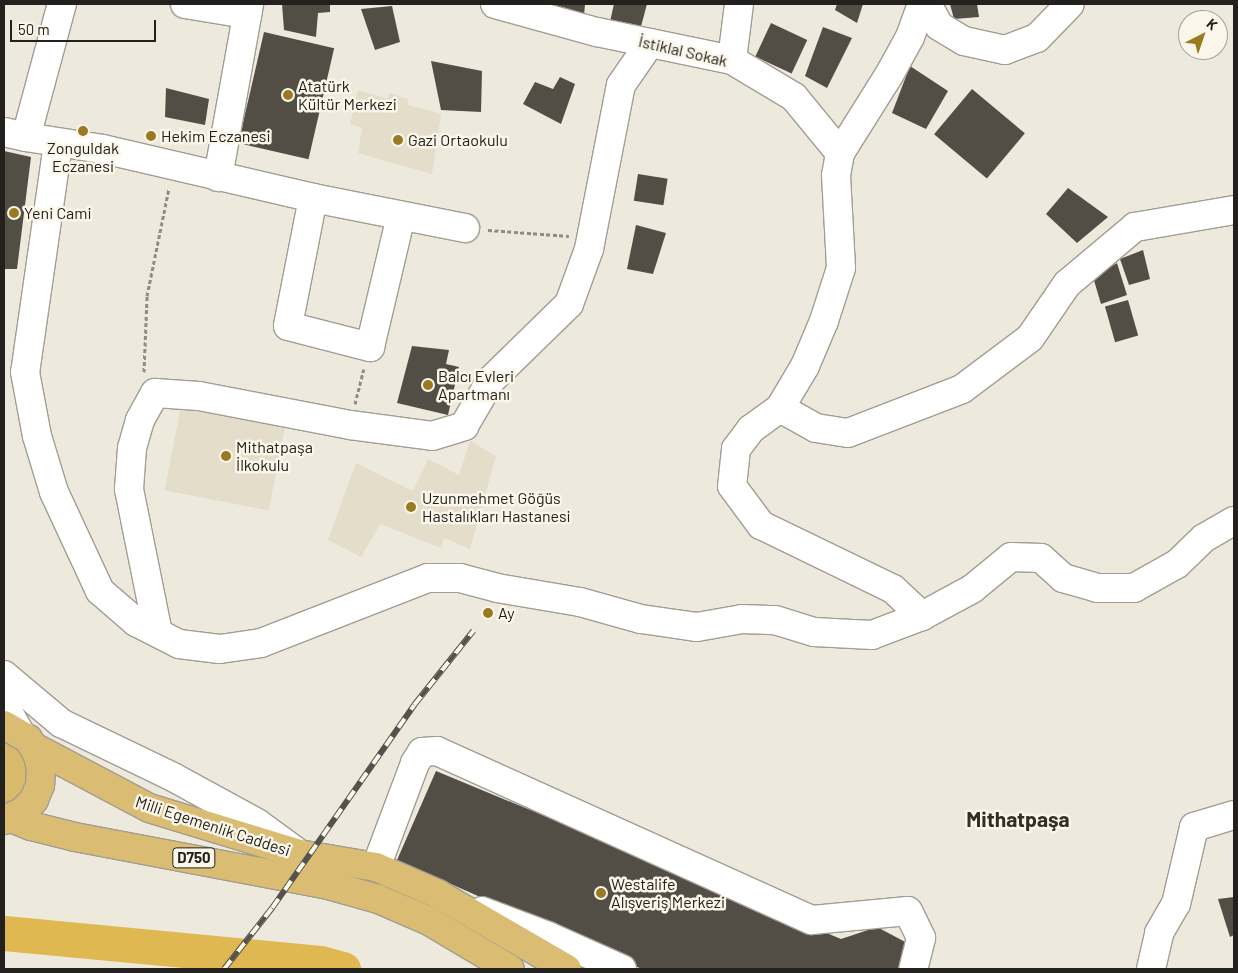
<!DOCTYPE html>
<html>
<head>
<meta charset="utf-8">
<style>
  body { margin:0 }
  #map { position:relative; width:1238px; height:973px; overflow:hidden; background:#ede9dd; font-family:Barlow,sans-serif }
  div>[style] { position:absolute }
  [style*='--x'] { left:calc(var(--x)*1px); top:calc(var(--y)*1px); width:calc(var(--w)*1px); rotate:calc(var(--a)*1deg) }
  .built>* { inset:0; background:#e4ddca; transform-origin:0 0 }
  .green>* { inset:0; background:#d9b96a }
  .river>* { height:35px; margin:-17.5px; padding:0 17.5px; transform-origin:17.5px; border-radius:17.5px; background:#e0b851 }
  .building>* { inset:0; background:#524e45; transform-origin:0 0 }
  .path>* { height:3px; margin-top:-1.5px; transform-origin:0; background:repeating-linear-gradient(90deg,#8f8c84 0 4px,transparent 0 6.5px) }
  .roads { filter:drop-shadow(1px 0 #a29d92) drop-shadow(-1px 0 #a29d92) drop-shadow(0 1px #a29d92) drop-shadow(0 -1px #a29d92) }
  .minor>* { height:28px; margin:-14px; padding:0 14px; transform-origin:14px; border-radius:14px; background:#fff }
  .highway>* { height:28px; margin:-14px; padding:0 14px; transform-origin:14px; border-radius:14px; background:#dabc72 }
  .rail>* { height:5.5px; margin-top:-2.75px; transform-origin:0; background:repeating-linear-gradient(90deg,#fbf6ea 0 11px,#54524c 0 22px); box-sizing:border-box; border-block:1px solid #54524c }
  .dots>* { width:14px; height:14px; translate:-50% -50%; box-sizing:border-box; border:2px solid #fbf6ea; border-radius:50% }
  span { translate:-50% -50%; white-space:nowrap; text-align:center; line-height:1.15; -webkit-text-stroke:5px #fbf6ea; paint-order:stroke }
  .shield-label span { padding:1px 4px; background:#fbf6ea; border:1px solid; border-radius:4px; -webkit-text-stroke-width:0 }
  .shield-label { font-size:15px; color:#23211d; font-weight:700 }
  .street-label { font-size:16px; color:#23211d }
  .poi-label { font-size:16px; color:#23211d }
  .left { translate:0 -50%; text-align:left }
  .district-label { font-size:21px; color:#332f26; font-weight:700 }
  .frame { position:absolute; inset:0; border:5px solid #23211d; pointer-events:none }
  .north { position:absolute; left:1178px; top:10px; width:50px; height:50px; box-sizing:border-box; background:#fbf6ea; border:1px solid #a5a198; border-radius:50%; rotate:41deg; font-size:14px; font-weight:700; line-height:20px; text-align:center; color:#23211d }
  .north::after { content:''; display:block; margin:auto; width:18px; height:22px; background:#997a23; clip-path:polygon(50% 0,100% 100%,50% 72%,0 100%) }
  .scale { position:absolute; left:10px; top:20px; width:146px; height:22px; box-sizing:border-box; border:2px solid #23211d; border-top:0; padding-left:6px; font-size:15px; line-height:18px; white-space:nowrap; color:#23211d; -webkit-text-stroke:4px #fbf6ea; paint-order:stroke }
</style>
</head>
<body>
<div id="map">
  <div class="built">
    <i style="clip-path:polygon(358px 90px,387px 99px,390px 93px,408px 99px,408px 105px,441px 114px,432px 174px,358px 153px,362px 128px,350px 124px)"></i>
    <i style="left:182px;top:401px;width:106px;height:91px;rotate:11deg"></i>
    <i style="clip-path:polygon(470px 441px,496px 456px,470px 549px,444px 538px,441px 548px,380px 524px,361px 557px,328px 540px,356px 463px,413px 491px,428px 459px,459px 475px)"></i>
  </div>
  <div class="green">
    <i style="clip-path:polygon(4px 729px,16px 734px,36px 785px,4px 816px)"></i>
  </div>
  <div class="river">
    <i style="--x:4;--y:933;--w:317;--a:5.4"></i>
    <i style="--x:320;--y:963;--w:24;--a:15"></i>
  </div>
  <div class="building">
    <i style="clip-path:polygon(282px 4px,330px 4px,330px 12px,318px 13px,316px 37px,284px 30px)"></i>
    <i style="clip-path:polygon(539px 4px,585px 4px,584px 16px)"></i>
    <i style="clip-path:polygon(614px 4px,647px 4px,639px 34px,609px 26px)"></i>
    <i style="clip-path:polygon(837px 4px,863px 4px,857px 23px,835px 10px)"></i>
    <i style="clip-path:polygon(950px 4px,977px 4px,979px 17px,954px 19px)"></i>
    <i style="clip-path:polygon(392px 6px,400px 42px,375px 50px,361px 9px)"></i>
    <i style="left:771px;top:23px;width:40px;height:37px;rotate:25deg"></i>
    <i style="clip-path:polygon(823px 27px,852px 38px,827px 88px,805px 76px)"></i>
    <i style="left:264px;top:32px;width:72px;height:114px;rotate:13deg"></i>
    <i style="clip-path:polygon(431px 61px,482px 71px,481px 112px,441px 110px)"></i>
    <i style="clip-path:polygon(910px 66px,948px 91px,926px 129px,892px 113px)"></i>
    <i style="clip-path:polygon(560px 77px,575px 84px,561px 124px,523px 104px,535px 82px,553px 89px)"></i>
    <i style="clip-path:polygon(166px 88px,209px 99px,205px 125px,165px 117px)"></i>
    <i style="left:972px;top:89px;width:69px;height:59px;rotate:40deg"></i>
    <i style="clip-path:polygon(4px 151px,31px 157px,17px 269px,4px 269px)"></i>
    <i style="left:638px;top:174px;width:30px;height:27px;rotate:9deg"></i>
    <i style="clip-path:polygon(1068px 188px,1108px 217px,1077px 243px,1046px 214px)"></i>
    <i style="clip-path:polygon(636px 225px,666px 233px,653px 274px,627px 269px)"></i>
    <i style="clip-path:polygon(1143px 250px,1150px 279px,1129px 285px,1120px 259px)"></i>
    <i style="clip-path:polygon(1117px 263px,1127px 295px,1101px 304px,1093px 277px)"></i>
    <i style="left:1128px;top:300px;width:37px;height:24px;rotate:74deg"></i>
    <i style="clip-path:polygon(412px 346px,449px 350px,446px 364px,459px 367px,448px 415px,397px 403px)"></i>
    <i style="clip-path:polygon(436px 771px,841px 939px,877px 927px,909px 944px,901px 969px,642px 969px,397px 860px)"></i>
    <i style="clip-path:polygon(1234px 897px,1234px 935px,1230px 937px,1218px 899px)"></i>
  </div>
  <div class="path">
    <i style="--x:488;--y:230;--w:81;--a:4.2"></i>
    <i style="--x:144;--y:372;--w:76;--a:-87.7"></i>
    <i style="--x:147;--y:296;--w:110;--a:-78.5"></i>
    <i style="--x:355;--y:404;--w:36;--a:-76"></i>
  </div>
  <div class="roads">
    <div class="minor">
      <i style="--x:185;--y:4;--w:63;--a:9.2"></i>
      <i style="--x:495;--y:4;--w:106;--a:15.4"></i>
      <i style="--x:597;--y:32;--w:138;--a:11.7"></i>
      <i style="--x:732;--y:60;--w:72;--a:30.8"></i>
      <i style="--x:794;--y:97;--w:72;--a:50.6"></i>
      <i style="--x:922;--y:4;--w:35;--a:110"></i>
      <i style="--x:910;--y:37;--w:43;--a:118.9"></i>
      <i style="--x:889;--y:75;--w:92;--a:122.1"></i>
      <i style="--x:840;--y:153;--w:22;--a:100"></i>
      <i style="--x:836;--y:175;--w:93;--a:86.9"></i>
      <i style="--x:841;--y:268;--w:56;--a:107.8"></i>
      <i style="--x:824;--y:321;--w:49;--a:112.9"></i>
      <i style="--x:805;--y:366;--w:49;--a:120.8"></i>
      <i style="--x:780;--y:408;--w:36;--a:144"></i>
      <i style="--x:751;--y:429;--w:25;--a:127"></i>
      <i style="--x:736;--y:449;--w:37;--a:96"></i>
      <i style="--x:732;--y:486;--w:49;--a:53.4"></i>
      <i style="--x:761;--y:525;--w:147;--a:25.9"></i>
      <i style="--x:893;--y:589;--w:40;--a:43"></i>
      <i style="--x:927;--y:4;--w:25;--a:61"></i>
      <i style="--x:939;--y:26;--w:29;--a:31"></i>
      <i style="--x:964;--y:41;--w:42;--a:12.4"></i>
      <i style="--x:1005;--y:50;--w:34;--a:-21"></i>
      <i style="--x:1037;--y:38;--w:47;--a:-45.9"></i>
      <i style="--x:732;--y:60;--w:56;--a:-82.9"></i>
      <i style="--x:4;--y:132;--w:23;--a:13"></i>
      <i style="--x:26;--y:137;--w:138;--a:-74.9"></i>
      <i style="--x:26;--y:137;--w:78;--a:8.9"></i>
      <i style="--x:103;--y:149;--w:216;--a:13.1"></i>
      <i style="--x:313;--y:198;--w:155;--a:11.2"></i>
      <i style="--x:58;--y:144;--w:230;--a:98.2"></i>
      <i style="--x:25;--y:372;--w:65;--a:79.4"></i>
      <i style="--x:37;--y:436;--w:59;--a:73.1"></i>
      <i style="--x:54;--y:492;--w:109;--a:65.1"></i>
      <i style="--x:100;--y:591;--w:48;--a:40.7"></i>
      <i style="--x:136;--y:622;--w:48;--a:27.1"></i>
      <i style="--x:179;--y:644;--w:41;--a:7"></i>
      <i style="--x:220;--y:649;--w:41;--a:-8.3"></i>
      <i style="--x:261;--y:643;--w:179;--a:-21.3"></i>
      <i style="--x:428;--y:578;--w:32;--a:0"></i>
      <i style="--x:460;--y:578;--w:38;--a:15"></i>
      <i style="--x:497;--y:588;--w:84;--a:9.6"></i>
      <i style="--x:580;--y:602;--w:63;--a:15.6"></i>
      <i style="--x:641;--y:619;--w:57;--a:8.1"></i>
      <i style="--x:697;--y:627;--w:46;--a:-10.1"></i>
      <i style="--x:742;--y:619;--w:33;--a:2"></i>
      <i style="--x:775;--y:620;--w:41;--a:17.1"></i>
      <i style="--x:814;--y:632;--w:58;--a:3"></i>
      <i style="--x:872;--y:635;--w:53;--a:-20.8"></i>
      <i style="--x:922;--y:616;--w:57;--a:-28.4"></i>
      <i style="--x:972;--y:589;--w:50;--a:-39.4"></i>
      <i style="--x:1011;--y:557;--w:30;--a:2"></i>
      <i style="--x:1041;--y:558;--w:30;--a:42"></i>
      <i style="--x:1063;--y:578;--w:35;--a:16"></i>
      <i style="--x:1097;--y:588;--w:37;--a:0"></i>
      <i style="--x:1134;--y:588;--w:49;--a:-29.2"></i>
      <i style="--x:1177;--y:564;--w:37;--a:-44"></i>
      <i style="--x:1204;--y:538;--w:34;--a:-30"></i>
      <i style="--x:218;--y:177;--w:176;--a:-79.8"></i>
      <i style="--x:313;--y:198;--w:130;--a:101.1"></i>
      <i style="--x:288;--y:326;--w:85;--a:14.4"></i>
      <i style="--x:370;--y:347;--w:135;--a:-76.7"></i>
      <i style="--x:780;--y:408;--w:41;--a:29.1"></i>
      <i style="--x:816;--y:428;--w:32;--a:9"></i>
      <i style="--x:848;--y:433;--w:122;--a:-21.1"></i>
      <i style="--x:962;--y:389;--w:85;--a:-36.9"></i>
      <i style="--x:1030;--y:338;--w:65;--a:-55.6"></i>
      <i style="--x:1067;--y:284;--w:89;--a:-40"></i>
      <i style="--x:1135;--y:227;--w:100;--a:-9.7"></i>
      <i style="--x:158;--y:633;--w:147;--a:-101.4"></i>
      <i style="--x:129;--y:489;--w:41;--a:-85.8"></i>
      <i style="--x:132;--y:448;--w:29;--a:-74"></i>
      <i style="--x:140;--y:420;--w:31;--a:-61"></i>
      <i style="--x:155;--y:393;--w:44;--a:3.9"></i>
      <i style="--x:199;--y:396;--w:154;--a:10.9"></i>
      <i style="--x:350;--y:425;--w:83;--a:7.6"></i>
      <i style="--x:432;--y:436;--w:34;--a:-17"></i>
      <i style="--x:464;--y:426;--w:53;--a:-59.6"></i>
      <i style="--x:491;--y:380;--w:109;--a:-44.3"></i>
      <i style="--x:569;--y:304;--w:59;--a:-70"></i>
      <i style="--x:589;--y:249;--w:167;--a:-79"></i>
      <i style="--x:621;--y:85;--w:51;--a:-55.4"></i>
      <i style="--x:4;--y:675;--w:75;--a:40.1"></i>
      <i style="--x:61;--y:723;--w:124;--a:25.7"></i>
      <i style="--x:173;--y:777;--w:96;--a:28.7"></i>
      <i style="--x:257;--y:823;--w:46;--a:36.1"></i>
      <i style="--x:4;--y:705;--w:34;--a:60"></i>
      <i style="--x:376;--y:867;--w:111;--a:-69.4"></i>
      <i style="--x:415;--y:763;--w:13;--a:-58"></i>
      <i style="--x:422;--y:752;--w:15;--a:-4"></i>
      <i style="--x:437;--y:751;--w:411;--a:24.3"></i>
      <i style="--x:812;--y:920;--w:96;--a:-5.4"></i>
      <i style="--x:908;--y:911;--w:30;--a:64"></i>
      <i style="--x:921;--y:938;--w:32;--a:104"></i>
      <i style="--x:482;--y:911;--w:71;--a:20.7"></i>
      <i style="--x:548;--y:936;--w:81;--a:24"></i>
      <i style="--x:1151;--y:969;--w:37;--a:-77"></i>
      <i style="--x:1159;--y:933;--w:34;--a:-60"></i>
      <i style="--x:1176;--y:904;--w:79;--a:-76.8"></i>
      <i style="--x:1194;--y:827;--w:42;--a:-16.7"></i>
    </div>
    <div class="highway">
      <i style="--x:4;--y:725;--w:28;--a:30"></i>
      <i style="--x:28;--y:739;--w:17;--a:57"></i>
      <i style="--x:37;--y:753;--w:16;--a:75"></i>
      <i style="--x:41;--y:768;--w:17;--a:93"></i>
      <i style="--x:40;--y:785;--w:16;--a:112"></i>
      <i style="--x:34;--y:800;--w:17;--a:135"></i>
      <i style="--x:22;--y:812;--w:20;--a:156"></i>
      <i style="--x:34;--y:747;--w:130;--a:27.9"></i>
      <i style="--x:149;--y:808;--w:157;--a:17"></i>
      <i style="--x:299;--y:854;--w:78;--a:9.6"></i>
      <i style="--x:376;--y:867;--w:68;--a:23.5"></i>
      <i style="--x:438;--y:894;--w:149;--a:30.2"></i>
      <i style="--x:11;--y:818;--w:22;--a:22"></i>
      <i style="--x:31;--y:826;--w:45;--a:14"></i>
      <i style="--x:75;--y:837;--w:258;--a:10.7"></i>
      <i style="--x:328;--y:885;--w:52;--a:15.6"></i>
      <i style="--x:378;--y:899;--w:56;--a:23.3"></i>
      <i style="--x:429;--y:921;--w:94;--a:30.7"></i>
    </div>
  </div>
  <div class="rail">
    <i style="--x:224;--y:969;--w:78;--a:-51.8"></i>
    <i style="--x:272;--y:908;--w:248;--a:-55"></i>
    <i style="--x:414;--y:705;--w:95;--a:-51.4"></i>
  </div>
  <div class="dots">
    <i style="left:288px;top:95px;background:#997a23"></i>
    <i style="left:83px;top:131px;background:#997a23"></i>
    <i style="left:151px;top:136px;background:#997a23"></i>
    <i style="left:398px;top:140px;background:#997a23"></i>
    <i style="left:14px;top:213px;background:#997a23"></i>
    <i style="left:428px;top:385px;background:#997a23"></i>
    <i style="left:226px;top:456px;background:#997a23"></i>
    <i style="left:411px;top:507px;background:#997a23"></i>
    <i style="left:488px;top:613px;background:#997a23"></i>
    <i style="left:601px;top:893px;background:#997a23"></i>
  </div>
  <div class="shield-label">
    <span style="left:194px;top:858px">D750</span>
  </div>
  <div class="street-label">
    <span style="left:683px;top:51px;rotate:13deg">İstiklal Sokak</span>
    <span style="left:213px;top:826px;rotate:18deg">Milli Egemenlik Caddesi</span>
  </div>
  <div class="poi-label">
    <span class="left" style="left:298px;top:95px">Atatürk<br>Kültür Merkezi</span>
    <span class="left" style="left:161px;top:136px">Hekim Eczanesi</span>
    <span class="left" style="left:408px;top:140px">Gazi Ortaokulu</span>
    <span style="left:83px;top:157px">Zonguldak<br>Eczanesi</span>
    <span class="left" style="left:24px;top:213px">Yeni Cami</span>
    <span class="left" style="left:438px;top:385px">Balcı Evleri<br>Apartmanı</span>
    <span class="left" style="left:236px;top:456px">Mithatpaşa<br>İlkokulu</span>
    <span class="left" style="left:422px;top:507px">Uzunmehmet Göğüs<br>Hastalıkları Hastanesi</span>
    <span class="left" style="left:498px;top:613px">Ay</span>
    <span class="left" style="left:611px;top:893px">Westalife<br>Alışveriş Merkezi</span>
  </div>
  <div class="district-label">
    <span style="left:1018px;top:819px">Mithatpaşa</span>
  </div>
  <div class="frame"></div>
  <div class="north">K</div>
  <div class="scale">50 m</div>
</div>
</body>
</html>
